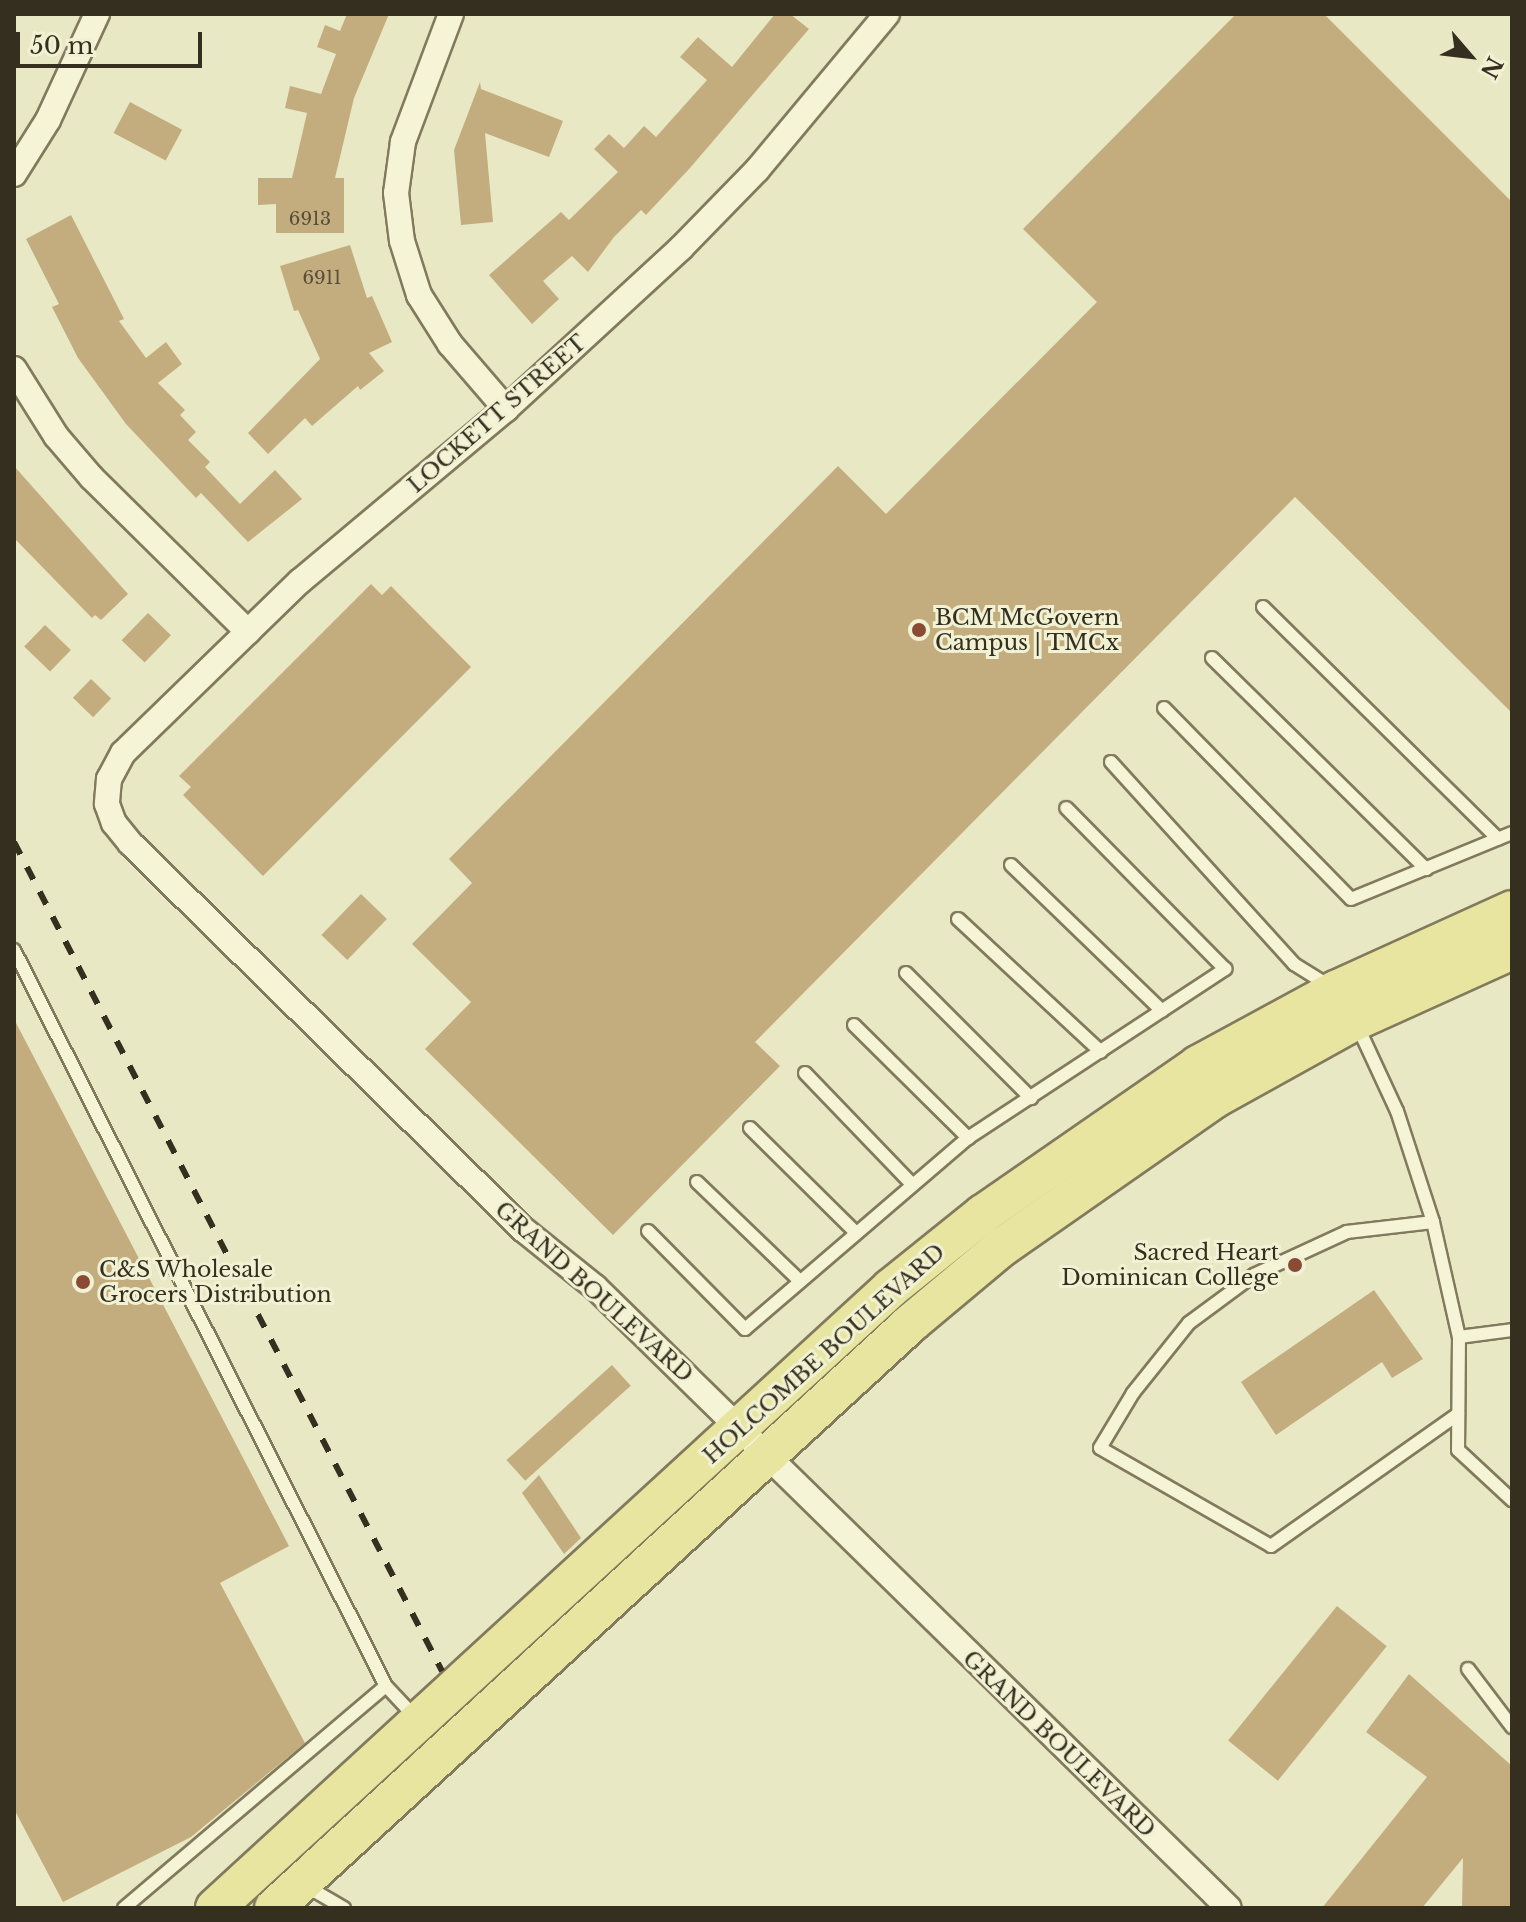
<!DOCTYPE html>
<html>
<head>
<meta charset="utf-8">
<style>
  body { margin:0 }
  #map { position:relative; width:1526px; height:1922px; overflow:hidden; background:#e9e8c5; font-family:"Libre Baskerville",serif }
  div>[style] { position:absolute }
  [style*='--x'] { left:calc(var(--x)*1px); top:calc(var(--y)*1px); width:calc(var(--w)*1px); rotate:calc(var(--a)*1deg) }
  .building>* { inset:0; background:#c3ad7f; transform-origin:0 0 }
  .roads { filter:drop-shadow(2px 0 #827a5d) drop-shadow(-2px 0 #827a5d) drop-shadow(0 2px #827a5d) drop-shadow(0 -2px #827a5d) }
  .lane>* { height:12px; margin:-6px; padding:0 6px; transform-origin:6px; border-radius:6px; background:#f5f4d7 }
  .street>* { height:24px; margin:-12px; padding:0 12px; transform-origin:12px; border-radius:12px; background:#f5f4d7 }
  .primary>* { height:38px; margin:-19px; padding:0 19px; transform-origin:19px; border-radius:19px; background:#e8e5a1 }
  .rail>* { height:6px; margin-top:-3px; transform-origin:0; background:repeating-linear-gradient(90deg,#342f1f 0 14px,transparent 0 28px) }
  .dots>* { width:22px; height:22px; translate:-50% -50%; box-sizing:border-box; border:4px solid #f1f1d4; border-radius:50% }
  span { translate:-50% -50%; white-space:nowrap; text-align:center; line-height:1.15; -webkit-text-stroke:6px #f1f1d4; paint-order:stroke }
  .number-label { font-size:18px; color:#584e37 }
  .number-label span { -webkit-text-stroke-width:0 }
  .street-label { font-size:22px; color:#342f1f }
  .poi-label { font-size:22px; color:#342f1f }
  .left { translate:0 -50%; text-align:left }
  .right { translate:-100% -50%; text-align:right }
  .frame { position:absolute; inset:0; border:16px solid #342f1f; pointer-events:none }
  .north { position:absolute; left:1430px; top:16px; width:80px; height:80px; -webkit-text-stroke:6px #f1f1d4; paint-order:stroke; rotate:118deg; font-size:22px; font-weight:700; line-height:32px; text-align:center; color:#342f1f }
  .north::after { content:''; display:block; margin:auto; width:28px; height:36px; background:#342f1f; clip-path:polygon(50% 0,100% 100%,50% 72%,0 100%) }
  .scale { position:absolute; left:16px; top:32px; width:186px; height:36px; box-sizing:border-box; border:4px solid #342f1f; border-top:0; padding-left:10px; font-size:24px; line-height:28px; white-space:nowrap; color:#342f1f; -webkit-text-stroke:6px #f1f1d4; paint-order:stroke }
</style>
</head>
<body>
<div id="map">
  <div class="building">
    <i style="clip-path:polygon(347px 14px,389px 14px,354px 98px,335px 178px,344px 178px,344px 233px,276px 233px,276px 204px,258px 205px,258px 178px,292px 178px,307px 113px,285px 108px,290px 86px,321px 94px,336px 54px,317px 47px,325px 25px,340px 31px)"></i>
    <i style="clip-path:polygon(775px 14px,790px 14px,809px 29px,690px 168px,646px 215px,641px 210px,614px 237px,588px 272px,572px 256px,543px 281px,559px 299px,532px 324px,489px 275px,561px 212px,569px 220px,618px 172px,594px 149px,609px 134px,624px 148px,644px 126px,656px 137px,707px 80px,680px 57px,698px 37px,732px 67px)"></i>
    <i style="clip-path:polygon(1236px 14px,1324px 14px,1512px 202px,1512px 713px,1295px 497px,755px 1042px,780px 1066px,613px 1235px,425px 1049px,471px 1002px,412px 944px,472px 883px,449px 859px,838px 466px,886px 514px,1097px 302px,1023px 229px)"></i>
    <i style="clip-path:polygon(480px 82px,481px 89px,563px 121px,549px 157px,485px 133px,493px 222px,461px 225px,454px 150px)"></i>
    <i style="left:130px;top:102px;width:59px;height:35px;rotate:28deg"></i>
    <i style="clip-path:polygon(71px 215px,124px 319px,119px 321px,146px 358px,166px 342px,182px 364px,158px 383px,185px 410px,180px 415px,196px 432px,188px 440px,210px 462px,205px 467px,240px 504px,275px 470px,302px 499px,248px 542px,201px 493px,196px 498px,126px 424px,78px 358px,52px 307px,59px 304px,26px 239px)"></i>
    <i style="clip-path:polygon(350px 245px,367px 298px,372px 296px,392px 342px,369px 353px,384px 371px,360px 390px,358px 386px,312px 426px,305px 418px,268px 454px,248px 433px,320px 359px,298px 310px,294px 311px,280px 266px)"></i>
    <i style="clip-path:polygon(14px 466px,128px 594px,101px 620px,95px 615px,92px 618px,14px 538px)"></i>
    <i style="clip-path:polygon(371px 584px,382px 595px,391px 586px,471px 667px,263px 876px,183px 795px,191px 787px,179px 776px)"></i>
    <i style="left:148px;top:613px;width:32px;height:38px;rotate:44deg"></i>
    <i style="left:45px;top:625px;width:36px;height:30px;rotate:44deg"></i>
    <i style="left:91px;top:679px;width:28px;height:26px;rotate:44deg"></i>
    <i style="left:361px;top:894px;width:36px;height:57px;rotate:44deg"></i>
    <i style="clip-path:polygon(14px 1019px,289px 1546px,220px 1583px,305px 1743px,191px 1837px,63px 1902px,14px 1809px)"></i>
    <i style="clip-path:polygon(1374px 1290px,1423px 1359px,1392px 1378px,1382px 1362px,1276px 1435px,1241px 1382px)"></i>
    <i style="left:612px;top:1365px;width:28px;height:142px;rotate:48deg"></i>
    <i style="clip-path:polygon(539px 1475px,581px 1538px,564px 1554px,522px 1493px)"></i>
    <i style="left:1337px;top:1606px;width:64px;height:173px;rotate:39deg"></i>
    <i style="clip-path:polygon(1409px 1674px,1512px 1766px,1512px 1908px,1462px 1908px,1463px 1858px,1422px 1908px,1322px 1908px,1427px 1777px,1366px 1732px)"></i>
  </div>
  <div class="roads">
    <div class="lane">
      <i style="--x:1263;--y:607;--w:330;--a:44.6"></i>
      <i style="--x:1212;--y:658;--w:301;--a:44.6"></i>
      <i style="--x:1164;--y:708;--w:267;--a:45.6"></i>
      <i style="--x:1351;--y:899;--w:174;--a:-22.3"></i>
      <i style="--x:1111;--y:762;--w:273;--a:47.8"></i>
      <i style="--x:1294;--y:964;--w:40;--a:32"></i>
      <i style="--x:1011;--y:865;--w:210;--a:44"></i>
      <i style="--x:958;--y:919;--w:195;--a:42.9"></i>
      <i style="--x:14;--y:950;--w:825;--a:63.19"></i>
      <i style="--x:906;--y:973;--w:177;--a:45"></i>
      <i style="--x:854;--y:1025;--w:161;--a:44.7"></i>
      <i style="--x:1357;--y:1025;--w:95;--a:65.1"></i>
      <i style="--x:1397;--y:1111;--w:117;--a:72"></i>
      <i style="--x:1433;--y:1222;--w:118;--a:77.3"></i>
      <i style="--x:1459;--y:1337;--w:113;--a:90.5"></i>
      <i style="--x:1458;--y:1450;--w:74;--a:42.8"></i>
      <i style="--x:805;--y:1073;--w:154;--a:46.1"></i>
      <i style="--x:750;--y:1128;--w:148;--a:44.7"></i>
      <i style="--x:697;--y:1182;--w:143;--a:43.9"></i>
      <i style="--x:1433;--y:1222;--w:87;--a:173.4"></i>
      <i style="--x:1347;--y:1232;--w:102;--a:155.2"></i>
      <i style="--x:1254;--y:1275;--w:81;--a:143.6"></i>
      <i style="--x:1189;--y:1323;--w:90;--a:128.7"></i>
      <i style="--x:1133;--y:1393;--w:64;--a:121"></i>
      <i style="--x:1100;--y:1448;--w:197;--a:29.8"></i>
      <i style="--x:1271;--y:1546;--w:229;--a:-35.2"></i>
      <i style="--x:648;--y:1231;--w:138;--a:45.3"></i>
      <i style="--x:745;--y:1329;--w:294;--a:-40.6"></i>
      <i style="--x:968;--y:1138;--w:308;--a:-33.3"></i>
      <i style="--x:1225;--y:969;--w:226;--a:-134.6"></i>
      <i style="--x:1459;--y:1337;--w:53;--a:-7.5"></i>
      <i style="--x:1468;--y:1669;--w:73;--a:52.8"></i>
      <i style="--x:306;--y:1886;--w:44;--a:30.1"></i>
      <i style="--x:124;--y:1908;--w:343;--a:-40.3"></i>
      <i style="--x:386;--y:1686;--w:45;--a:46.8"></i>
    </div>
    <div class="street">
      <i style="--x:451;--y:14;--w:137;--a:110.6"></i>
      <i style="--x:403;--y:142;--w:51;--a:97.8"></i>
      <i style="--x:396;--y:193;--w:48;--a:82.9"></i>
      <i style="--x:402;--y:241;--w:57;--a:72.5"></i>
      <i style="--x:419;--y:295;--w:58;--a:57.7"></i>
      <i style="--x:450;--y:344;--w:86;--a:49.3"></i>
      <i style="--x:887;--y:14;--w:203;--a:129.8"></i>
      <i style="--x:757;--y:170;--w:109;--a:134.3"></i>
      <i style="--x:681;--y:248;--w:238;--a:137.4"></i>
      <i style="--x:506;--y:409;--w:268;--a:140.1"></i>
      <i style="--x:300;--y:581;--w:247;--a:135.8"></i>
      <i style="--x:123;--y:753;--w:30;--a:118"></i>
      <i style="--x:109;--y:779;--w:25;--a:95"></i>
      <i style="--x:107;--y:804;--w:20;--a:70"></i>
      <i style="--x:114;--y:823;--w:27;--a:51"></i>
      <i style="--x:131;--y:844;--w:551;--a:44.49"></i>
      <i style="--x:524;--y:1230;--w:91;--a:38.8"></i>
      <i style="--x:595;--y:1287;--w:887;--a:44.41"></i>
      <i style="--x:14;--y:174;--w:64;--a:-57.8"></i>
      <i style="--x:48;--y:120;--w:117;--a:-65.2"></i>
      <i style="--x:14;--y:369;--w:79;--a:57.9"></i>
      <i style="--x:56;--y:436;--w:55;--a:49.4"></i>
      <i style="--x:92;--y:478;--w:219;--a:44.6"></i>
    </div>
    <div class="primary">
      <i style="--x:215;--y:1908;--w:917;--a:-42.53"></i>
      <i style="--x:891;--y:1288;--w:118;--a:-38.8"></i>
      <i style="--x:983;--y:1214;--w:262;--a:-34.7"></i>
      <i style="--x:1198;--y:1065;--w:157;--a:-28.5"></i>
      <i style="--x:1336;--y:990;--w:193;--a:-24.4"></i>
      <i style="--x:274;--y:1908;--w:865;--a:-42.56"></i>
      <i style="--x:911;--y:1323;--w:119;--a:-39.9"></i>
      <i style="--x:1002;--y:1247;--w:259;--a:-34.9"></i>
      <i style="--x:1214;--y:1099;--w:161;--a:-29"></i>
      <i style="--x:1355;--y:1021;--w:172;--a:-24.3"></i>
    </div>
  </div>
  <div class="rail">
    <i style="--x:14;--y:842;--w:933;--a:62.69"></i>
  </div>
  <div class="dots">
    <i style="left:919px;top:630px;background:#8a4a34"></i>
    <i style="left:1295px;top:1265px;background:#8a4a34"></i>
    <i style="left:83px;top:1282px;background:#8a4a34"></i>
  </div>
  <div class="number-label">
    <span style="left:310px;top:219px">6913</span>
    <span style="left:322px;top:278px">6911</span>
  </div>
  <div class="street-label">
    <span style="left:497px;top:414px;rotate:-41deg">LOCKETT STREET</span>
    <span style="left:594px;top:1292px;rotate:42deg">GRAND BOULEVARD</span>
    <span style="left:824px;top:1354px;rotate:-42deg">HOLCOMBE BOULEVARD</span>
    <span style="left:1059px;top:1744px;rotate:44deg">GRAND BOULEVARD</span>
  </div>
  <div class="poi-label">
    <span class="left" style="left:935px;top:630px">BCM McGovern<br>Campus | TMCx</span>
    <span class="right" style="left:1279px;top:1265px">Sacred Heart<br>Dominican College</span>
    <span class="left" style="left:99px;top:1282px">C&amp;S Wholesale<br>Grocers Distribution</span>
  </div>
  <div class="frame"></div>
  <div class="north">N</div>
  <div class="scale">50 m</div>
</div>
</body>
</html>
